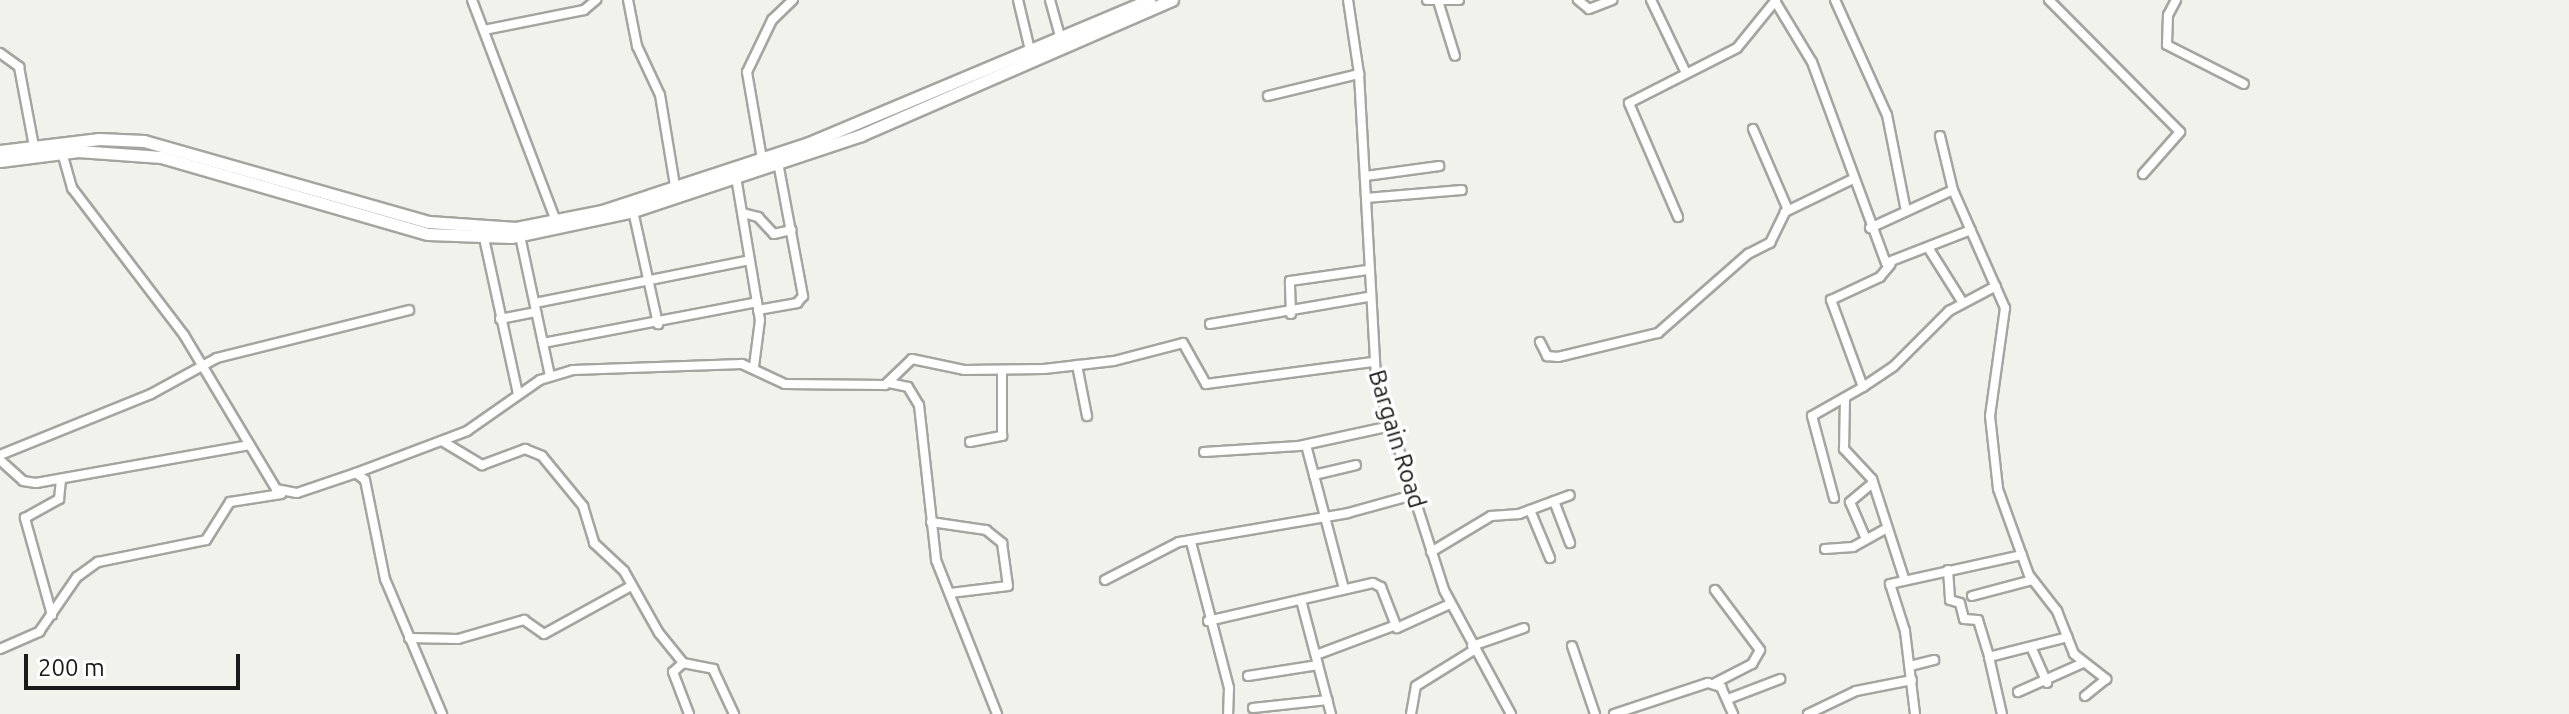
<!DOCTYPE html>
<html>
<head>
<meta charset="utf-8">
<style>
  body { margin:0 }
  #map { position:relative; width:2569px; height:714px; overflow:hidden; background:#f1f2ec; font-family:Ubuntu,sans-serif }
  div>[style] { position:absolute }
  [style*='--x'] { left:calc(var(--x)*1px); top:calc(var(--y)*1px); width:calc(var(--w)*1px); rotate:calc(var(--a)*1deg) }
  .roads { filter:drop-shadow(2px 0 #a5a5a0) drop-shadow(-2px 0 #a5a5a0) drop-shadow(0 2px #a5a5a0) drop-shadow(0 -2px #a5a5a0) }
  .street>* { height:8px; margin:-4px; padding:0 4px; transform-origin:4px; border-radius:4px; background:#fff }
  .secondary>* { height:11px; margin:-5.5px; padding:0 5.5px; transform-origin:5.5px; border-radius:5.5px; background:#fff }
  span { translate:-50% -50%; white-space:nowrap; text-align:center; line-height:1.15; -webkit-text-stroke:7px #fff; paint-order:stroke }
  .street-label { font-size:24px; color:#1a1a18 }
  .scale { position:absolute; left:24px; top:654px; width:216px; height:36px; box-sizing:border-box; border:4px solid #1a1a18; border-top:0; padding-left:10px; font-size:24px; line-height:28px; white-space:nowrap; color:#1a1a18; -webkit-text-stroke:6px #fff; paint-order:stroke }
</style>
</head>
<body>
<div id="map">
  <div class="roads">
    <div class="street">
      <i style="--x:472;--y:0;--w:236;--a:69.2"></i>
      <i style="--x:628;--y:0;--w:47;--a:78.9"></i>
      <i style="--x:637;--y:46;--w:54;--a:64.9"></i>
      <i style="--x:660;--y:95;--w:98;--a:80.6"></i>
      <i style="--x:1018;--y:0;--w:56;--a:76.5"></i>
      <i style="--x:1050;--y:0;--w:41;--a:74.6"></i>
      <i style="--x:1348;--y:0;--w:75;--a:81.5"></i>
      <i style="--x:1359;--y:74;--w:304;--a:86.8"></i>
      <i style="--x:1376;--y:378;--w:223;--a:72.2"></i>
      <i style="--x:1444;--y:590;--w:141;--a:61.6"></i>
      <i style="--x:1427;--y:0;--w:32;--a:0"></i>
      <i style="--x:1578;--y:0;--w:14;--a:39"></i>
      <i style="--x:1589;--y:9;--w:25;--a:-21"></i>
      <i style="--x:1651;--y:0;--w:81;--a:64.4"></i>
      <i style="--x:1835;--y:0;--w:126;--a:65.7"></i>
      <i style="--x:1887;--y:115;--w:98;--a:78.8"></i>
      <i style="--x:2049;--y:0;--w:186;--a:45.2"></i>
      <i style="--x:2180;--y:132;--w:56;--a:131.4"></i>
      <i style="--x:2176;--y:0;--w:17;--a:118"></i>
      <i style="--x:2168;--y:15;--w:30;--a:92"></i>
      <i style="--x:2167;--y:45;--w:86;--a:26.9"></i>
      <i style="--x:1775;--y:1;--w:71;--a:58.8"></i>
      <i style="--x:1812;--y:62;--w:214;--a:69.8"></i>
      <i style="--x:1886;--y:263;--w:91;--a:-21.2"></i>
      <i style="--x:1439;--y:4;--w:54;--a:72.9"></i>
      <i style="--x:484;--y:30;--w:102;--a:-11.3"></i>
      <i style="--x:584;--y:10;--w:16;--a:-40"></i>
      <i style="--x:0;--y:53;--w:24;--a:36"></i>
      <i style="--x:19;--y:67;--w:86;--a:79.3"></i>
      <i style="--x:1268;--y:96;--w:94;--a:-13.6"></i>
      <i style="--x:1753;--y:129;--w:88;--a:66.6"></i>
      <i style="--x:1940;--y:136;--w:56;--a:76.5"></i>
      <i style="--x:1953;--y:190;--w:129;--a:66.2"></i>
      <i style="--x:2005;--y:308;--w:109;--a:97.9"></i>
      <i style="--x:1990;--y:416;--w:73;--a:83.7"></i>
      <i style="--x:1998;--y:489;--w:91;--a:70.2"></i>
      <i style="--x:2029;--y:575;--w:46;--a:52.1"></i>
      <i style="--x:2057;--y:611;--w:46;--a:68.4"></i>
      <i style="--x:2074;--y:654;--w:41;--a:38"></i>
      <i style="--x:2106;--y:679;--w:27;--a:141"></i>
      <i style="--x:61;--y:149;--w:41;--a:74.2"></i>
      <i style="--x:72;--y:188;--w:185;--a:52.7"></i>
      <i style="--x:184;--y:335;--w:179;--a:59.1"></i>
      <i style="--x:276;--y:489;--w:21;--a:11"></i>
      <i style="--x:297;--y:493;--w:62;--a:-18.7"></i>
      <i style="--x:356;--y:473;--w:11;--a:38"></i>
      <i style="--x:365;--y:480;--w:101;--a:78.6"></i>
      <i style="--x:385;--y:579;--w:147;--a:67.1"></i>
      <i style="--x:762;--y:159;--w:88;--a:-99.8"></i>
      <i style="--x:747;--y:72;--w:58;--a:-64.3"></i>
      <i style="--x:772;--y:20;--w:29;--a:-44"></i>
      <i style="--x:1366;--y:176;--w:74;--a:-7.8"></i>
      <i style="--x:736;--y:177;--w:145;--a:80.5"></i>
      <i style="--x:760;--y:320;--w:46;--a:97.4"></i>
      <i style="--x:1366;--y:198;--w:96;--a:-4.8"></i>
      <i style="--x:633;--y:211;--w:116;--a:77.5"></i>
      <i style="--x:743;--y:213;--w:16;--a:15"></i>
      <i style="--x:758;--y:217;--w:23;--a:47"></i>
      <i style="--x:774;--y:234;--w:18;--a:-13"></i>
      <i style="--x:1678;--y:217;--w:124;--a:-113.3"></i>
      <i style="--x:1629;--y:103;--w:121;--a:-27"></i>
      <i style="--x:1737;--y:48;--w:62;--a:-50.9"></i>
      <i style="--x:1870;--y:228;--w:91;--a:-24.6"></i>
      <i style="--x:520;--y:236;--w:143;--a:77.9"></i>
      <i style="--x:484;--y:238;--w:160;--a:77.7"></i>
      <i style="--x:1929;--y:249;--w:64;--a:57.8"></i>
      <i style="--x:535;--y:303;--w:219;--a:-11.3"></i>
      <i style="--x:758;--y:310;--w:40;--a:-10"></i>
      <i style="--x:797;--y:303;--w:9;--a:-49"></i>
      <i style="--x:803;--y:296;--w:135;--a:-100.6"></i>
      <i style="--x:1291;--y:314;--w:33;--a:-92"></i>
      <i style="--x:1290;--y:281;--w:78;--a:-8.1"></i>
      <i style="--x:500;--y:319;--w:37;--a:-11"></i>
      <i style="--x:1210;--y:324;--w:160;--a:-9.7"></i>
      <i style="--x:1540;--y:342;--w:16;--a:63"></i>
      <i style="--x:1547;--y:356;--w:11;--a:5"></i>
      <i style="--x:1558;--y:357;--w:103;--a:-13.5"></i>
      <i style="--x:1658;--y:333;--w:120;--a:-41.3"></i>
      <i style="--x:1748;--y:254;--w:25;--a:-27"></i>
      <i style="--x:1770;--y:243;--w:34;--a:-64"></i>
      <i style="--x:1785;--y:212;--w:73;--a:-25.9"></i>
      <i style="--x:543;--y:343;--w:218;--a:-10.8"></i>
      <i style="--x:1077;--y:365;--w:52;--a:78.9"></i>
      <i style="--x:889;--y:383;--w:19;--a:12"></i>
      <i style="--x:908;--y:387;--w:21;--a:59"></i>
      <i style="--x:919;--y:405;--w:156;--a:83.7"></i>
      <i style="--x:936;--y:560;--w:166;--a:68.4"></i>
      <i style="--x:1863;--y:387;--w:37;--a:-34"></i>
      <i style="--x:1894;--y:366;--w:78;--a:-45"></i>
      <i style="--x:1949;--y:311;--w:53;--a:-28"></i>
      <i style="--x:1845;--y:398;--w:51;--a:91.1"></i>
      <i style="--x:1844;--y:449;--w:41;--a:47"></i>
      <i style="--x:1872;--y:479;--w:104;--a:72.1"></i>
      <i style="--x:442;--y:441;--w:47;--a:31"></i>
      <i style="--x:482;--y:465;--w:46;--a:-20.4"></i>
      <i style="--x:525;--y:449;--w:18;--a:22"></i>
      <i style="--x:542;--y:456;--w:65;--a:50.6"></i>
      <i style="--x:583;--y:506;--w:39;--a:73"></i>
      <i style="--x:594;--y:543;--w:41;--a:43"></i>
      <i style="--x:624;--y:571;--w:71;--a:60.6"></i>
      <i style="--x:659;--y:633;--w:38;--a:51"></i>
      <i style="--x:683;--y:663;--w:31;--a:11"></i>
      <i style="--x:713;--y:669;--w:50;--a:65"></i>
      <i style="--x:970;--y:442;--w:33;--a:-11"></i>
      <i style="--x:1002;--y:436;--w:66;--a:-90"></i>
      <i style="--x:1306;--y:445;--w:149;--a:75.2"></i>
      <i style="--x:1204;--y:452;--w:95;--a:-3.6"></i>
      <i style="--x:1299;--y:446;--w:94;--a:-12.3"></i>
      <i style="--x:0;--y:455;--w:163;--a:-22"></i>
      <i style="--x:151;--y:394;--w:75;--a:-28.6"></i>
      <i style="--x:217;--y:358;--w:198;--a:-14"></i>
      <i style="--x:0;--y:460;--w:31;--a:42"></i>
      <i style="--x:23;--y:481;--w:13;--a:9"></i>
      <i style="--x:36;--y:483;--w:217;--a:-10.1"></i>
      <i style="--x:356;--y:473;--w:119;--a:-20.7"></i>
      <i style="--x:467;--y:431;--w:89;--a:-34.9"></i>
      <i style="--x:540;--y:380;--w:34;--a:-17"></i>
      <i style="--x:573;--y:370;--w:169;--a:-2"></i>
      <i style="--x:742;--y:364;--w:47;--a:24.9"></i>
      <i style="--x:785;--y:384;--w:100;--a:0.6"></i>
      <i style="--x:885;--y:385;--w:37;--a:-44"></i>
      <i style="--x:912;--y:359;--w:53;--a:11.9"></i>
      <i style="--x:964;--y:370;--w:80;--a:-0.7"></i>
      <i style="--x:1044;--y:369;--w:70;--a:-6.5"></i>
      <i style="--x:1114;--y:361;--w:71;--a:-14.6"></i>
      <i style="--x:1183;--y:343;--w:47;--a:60.7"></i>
      <i style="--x:1206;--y:384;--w:168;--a:-7.5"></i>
      <i style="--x:1314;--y:475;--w:43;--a:-13.4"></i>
      <i style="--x:1834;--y:498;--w:85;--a:-105"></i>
      <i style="--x:1812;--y:416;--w:59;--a:-29.6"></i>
      <i style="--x:1863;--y:387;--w:93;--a:-110.2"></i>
      <i style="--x:1831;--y:300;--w:54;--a:-25.1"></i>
      <i style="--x:1880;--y:277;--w:16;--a:-50"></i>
      <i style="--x:1554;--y:501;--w:45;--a:69.1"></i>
      <i style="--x:1530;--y:510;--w:52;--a:67.4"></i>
      <i style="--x:931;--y:522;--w:56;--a:8.3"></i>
      <i style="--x:986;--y:530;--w:21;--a:39"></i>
      <i style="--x:1002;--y:543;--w:43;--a:82.1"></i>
      <i style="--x:1008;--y:586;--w:58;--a:173.1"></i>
      <i style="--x:1866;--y:539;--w:40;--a:-113.4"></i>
      <i style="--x:1850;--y:502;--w:30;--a:-40"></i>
      <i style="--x:1191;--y:542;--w:151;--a:75.4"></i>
      <i style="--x:1229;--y:688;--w:26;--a:92"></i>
      <i style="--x:1825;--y:549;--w:28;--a:-4"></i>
      <i style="--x:1853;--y:547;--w:37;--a:-29"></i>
      <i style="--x:1431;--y:552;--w:70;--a:-31"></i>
      <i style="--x:1491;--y:516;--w:28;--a:-4"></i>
      <i style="--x:1519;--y:514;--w:54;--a:-20.4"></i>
      <i style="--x:1948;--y:570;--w:30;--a:86"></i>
      <i style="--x:1950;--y:600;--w:10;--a:17"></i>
      <i style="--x:1960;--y:603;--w:16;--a:76"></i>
      <i style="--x:1964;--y:619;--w:14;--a:4"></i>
      <i style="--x:1978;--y:620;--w:39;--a:73"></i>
      <i style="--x:1989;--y:657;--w:81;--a:-14.2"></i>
      <i style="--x:1105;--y:580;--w:83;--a:-27.2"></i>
      <i style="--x:1179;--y:542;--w:171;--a:-9.7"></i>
      <i style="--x:1348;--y:513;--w:67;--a:-15.5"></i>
      <i style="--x:1972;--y:596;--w:62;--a:-14.9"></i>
      <i style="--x:1301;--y:600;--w:118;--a:75.3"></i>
      <i style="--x:52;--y:615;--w:101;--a:-105.6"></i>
      <i style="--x:25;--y:518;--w:39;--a:-29"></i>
      <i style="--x:59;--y:499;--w:20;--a:-84"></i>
      <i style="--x:1208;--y:621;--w:169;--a:-13"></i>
      <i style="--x:1373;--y:583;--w:9;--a:27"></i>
      <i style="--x:1381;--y:587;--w:44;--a:68.7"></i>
      <i style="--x:1397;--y:628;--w:58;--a:-24.4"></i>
      <i style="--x:409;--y:638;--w:49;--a:1.2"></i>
      <i style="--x:458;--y:639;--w:69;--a:-16.1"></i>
      <i style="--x:524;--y:620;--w:24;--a:35"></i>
      <i style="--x:544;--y:634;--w:99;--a:-28.9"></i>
      <i style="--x:1472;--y:646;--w:55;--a:-19.1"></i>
      <i style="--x:1572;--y:646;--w:72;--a:71.3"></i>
      <i style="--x:0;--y:649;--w:43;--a:-23.6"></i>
      <i style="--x:39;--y:632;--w:67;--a:-55.4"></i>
      <i style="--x:77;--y:577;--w:26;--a:-36"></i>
      <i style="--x:98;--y:562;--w:110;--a:-11.5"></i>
      <i style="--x:206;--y:540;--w:45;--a:-57.7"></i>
      <i style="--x:230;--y:502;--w:52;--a:-8.9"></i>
      <i style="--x:2032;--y:649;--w:37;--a:66"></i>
      <i style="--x:1316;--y:655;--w:82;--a:-20.6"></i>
      <i style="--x:1989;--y:657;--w:58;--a:77.2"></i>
      <i style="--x:683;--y:663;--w:13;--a:138"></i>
      <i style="--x:673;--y:672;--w:45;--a:69.1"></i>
      <i style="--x:1910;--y:666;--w:25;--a:-14"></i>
      <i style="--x:1248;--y:676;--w:71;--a:-8.9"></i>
      <i style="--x:1715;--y:683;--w:42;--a:-27.2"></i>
      <i style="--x:1752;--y:664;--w:16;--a:-60"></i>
      <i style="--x:1760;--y:650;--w:75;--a:-126.9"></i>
      <i style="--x:2018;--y:692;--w:69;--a:-24"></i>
      <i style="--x:1728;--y:699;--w:56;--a:-21"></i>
      <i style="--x:1253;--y:708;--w:75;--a:-6.1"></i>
      <i style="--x:1411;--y:714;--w:28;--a:-80"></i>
      <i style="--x:1416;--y:686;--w:68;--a:-31.8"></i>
      <i style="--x:1614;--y:714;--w:99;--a:-18.3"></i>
      <i style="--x:1708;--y:683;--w:14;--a:17"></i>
      <i style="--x:1721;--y:687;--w:30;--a:66"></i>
      <i style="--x:1808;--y:714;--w:53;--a:-25.6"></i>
      <i style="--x:1856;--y:691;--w:57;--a:-11.1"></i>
      <i style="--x:1915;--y:714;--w:84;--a:-96.9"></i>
      <i style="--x:1905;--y:631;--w:49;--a:-107.7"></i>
      <i style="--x:1890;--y:584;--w:135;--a:-12.4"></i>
    </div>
    <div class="secondary">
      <i style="--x:0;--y:151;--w:100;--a:-6.9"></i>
      <i style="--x:99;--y:139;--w:45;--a:2.5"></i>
      <i style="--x:144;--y:141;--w:296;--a:15.9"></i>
      <i style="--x:429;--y:222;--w:87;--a:3.9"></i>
      <i style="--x:516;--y:228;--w:88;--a:-11.2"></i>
      <i style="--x:602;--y:211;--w:218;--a:-18.2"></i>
      <i style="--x:809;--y:143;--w:369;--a:-22.8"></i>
      <i style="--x:0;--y:161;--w:79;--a:-7.3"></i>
      <i style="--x:78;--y:151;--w:83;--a:4.1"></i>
      <i style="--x:161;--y:157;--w:278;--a:16.1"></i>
      <i style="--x:428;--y:234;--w:83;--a:2.1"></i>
      <i style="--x:511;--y:237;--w:125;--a:-12"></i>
      <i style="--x:633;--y:211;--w:240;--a:-18.4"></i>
      <i style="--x:861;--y:135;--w:339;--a:-23.5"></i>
    </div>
  </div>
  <div class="street-label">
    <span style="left:1397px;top:439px;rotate:73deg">Bargain Road</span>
  </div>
  <div class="scale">200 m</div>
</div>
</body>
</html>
